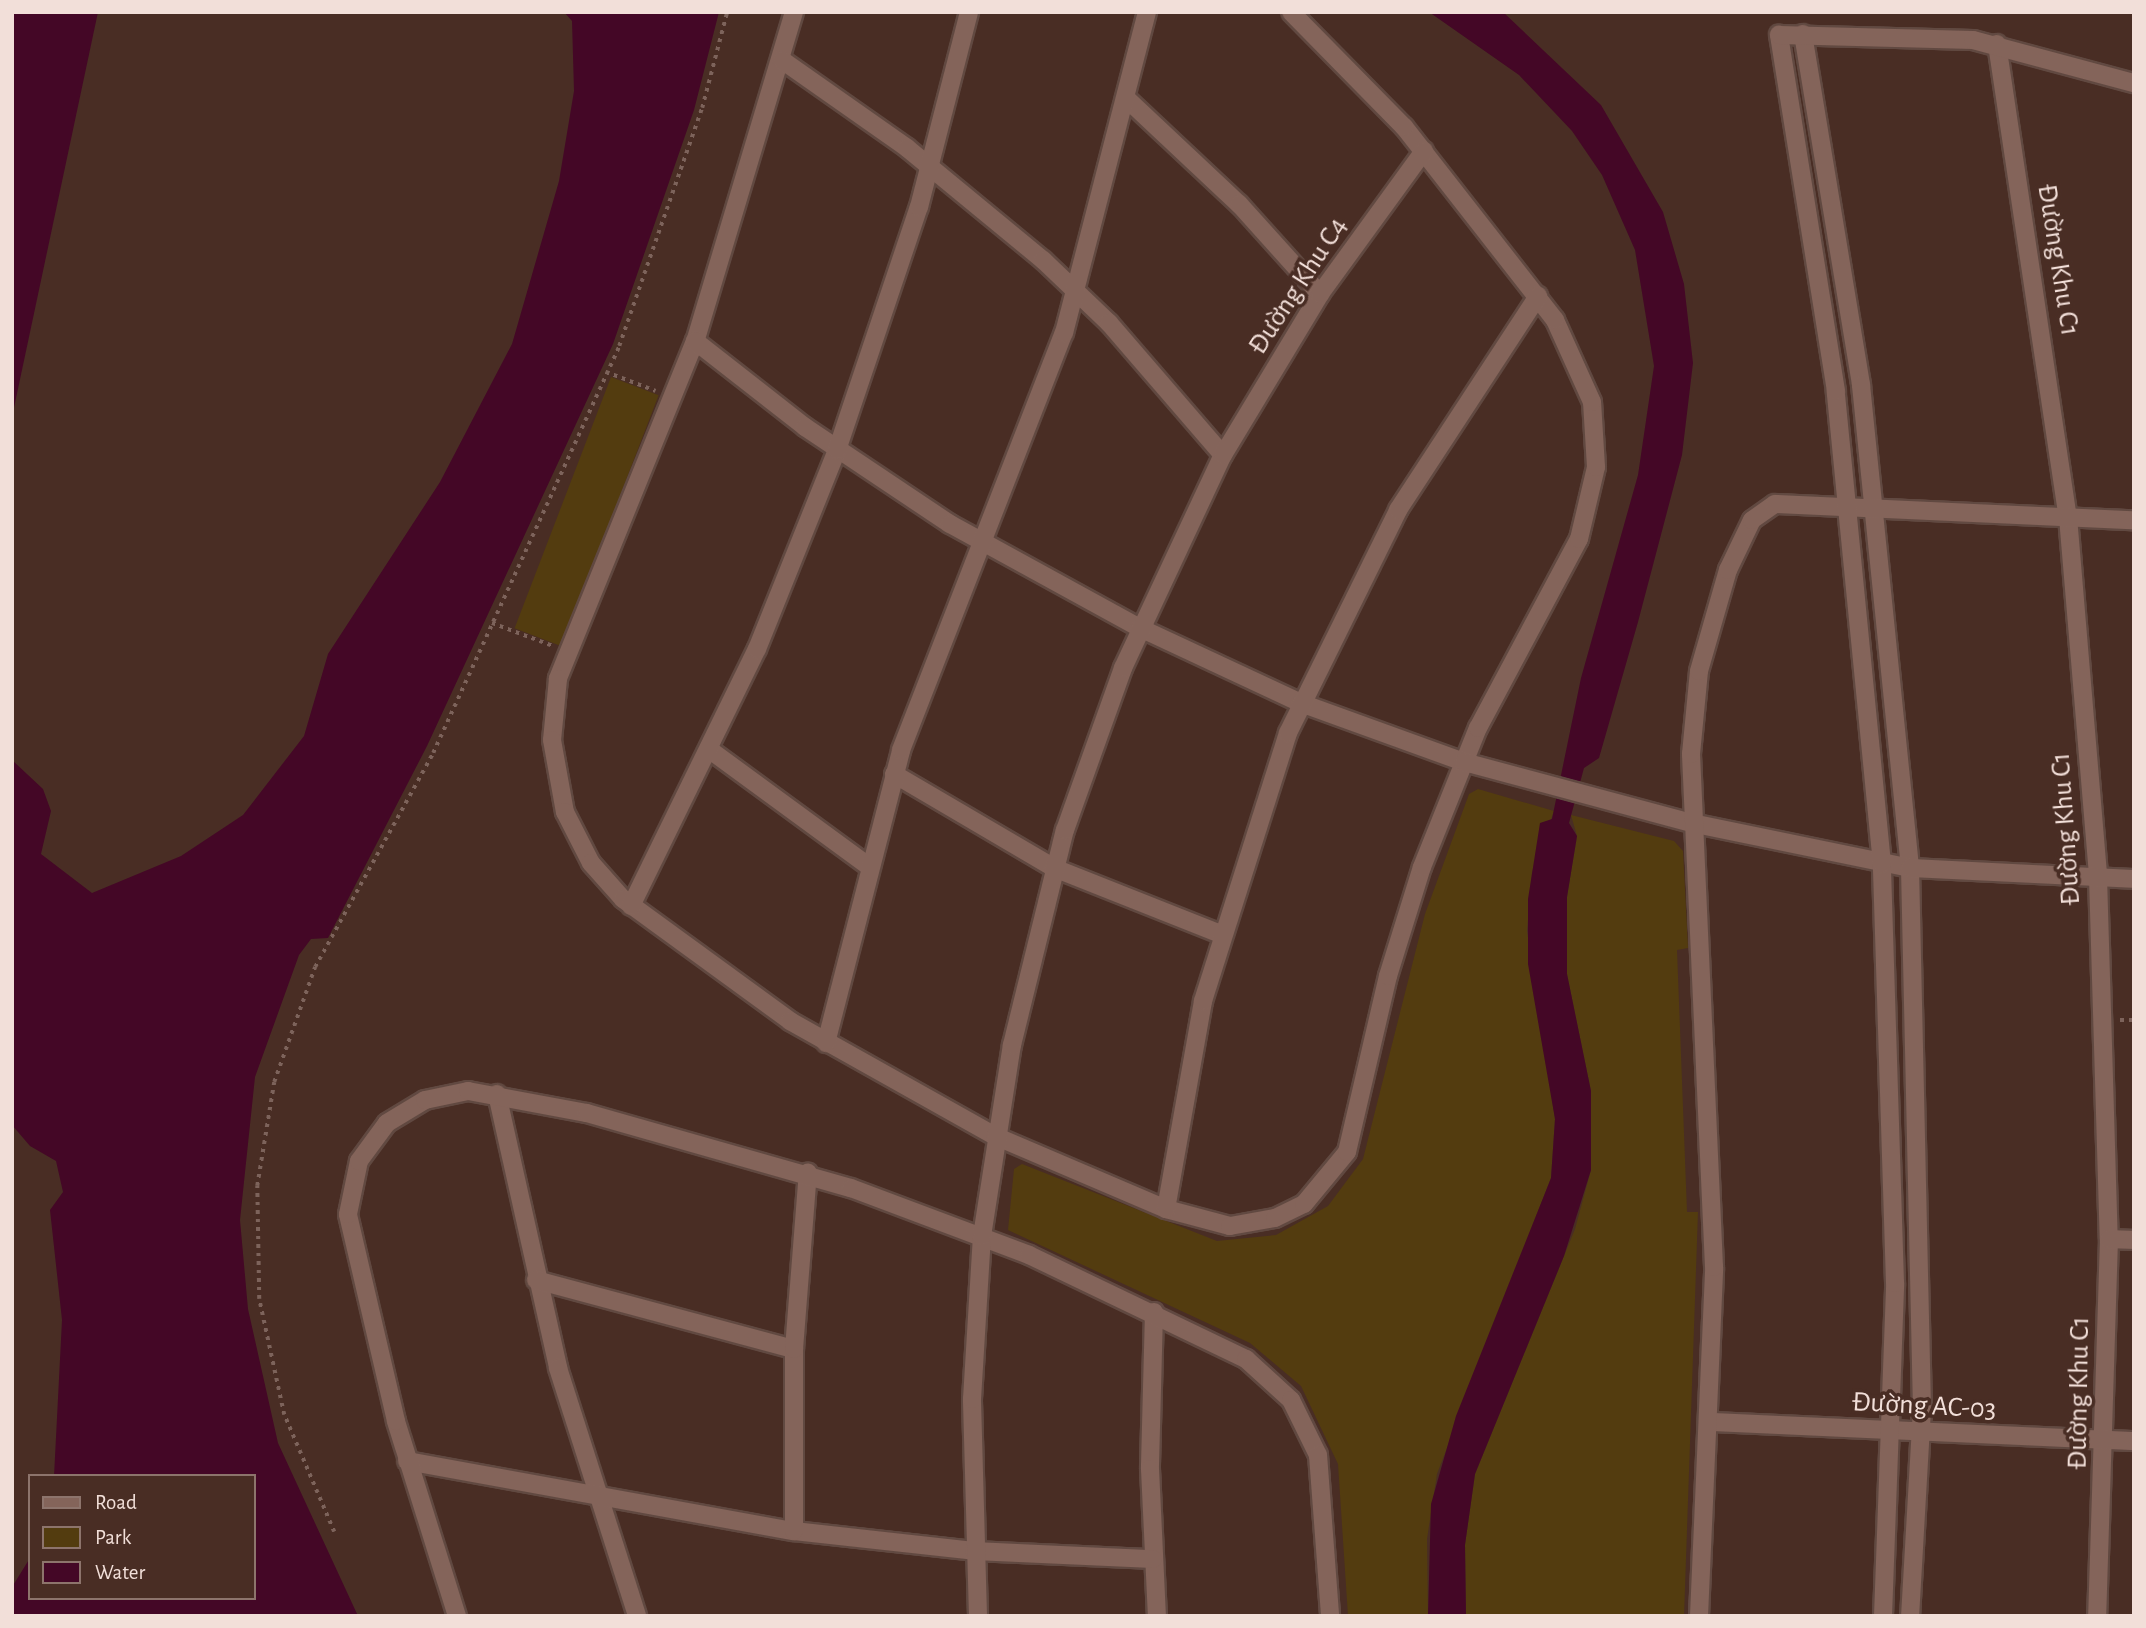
<!DOCTYPE html>
<html>
<head>
<meta charset="utf-8">
<style>
  body { margin:0 }
  #map { position:relative; width:2146px; height:1628px; overflow:hidden; background:#492d24; font-family:"Alegreya Sans",sans-serif }
  div>[style] { position:absolute }
  [style*='--x'] { left:calc(var(--x)*1px); top:calc(var(--y)*1px); width:calc(var(--w)*1px); rotate:calc(var(--a)*1deg) }
  .green>* { inset:0; background:#533c0f; transform-origin:0 0 }
  .water>* { inset:0; background:#440726 }
  .path>* { height:3.5px; margin-top:-1.75px; transform-origin:0; background:repeating-linear-gradient(90deg,#7d635b 0 3.5px,transparent 0 8.5px) }
  .roads { filter:drop-shadow(2px 0 #614941) drop-shadow(-2px 0 #614941) drop-shadow(0 2px #614941) drop-shadow(0 -2px #614941) }
  .minor>* { height:18px; margin:-9px; padding:0 9px; transform-origin:9px; border-radius:9px; background:#84645a }
  span { translate:-50% -50%; white-space:nowrap; text-align:center; line-height:1.15; -webkit-text-stroke:7px #492d24; paint-order:stroke }
  .street-label { font-size:28px; color:#f2dfd9 }
  .frame { position:absolute; inset:0; border:14px solid #f2dfd9; pointer-events:none }
  .legend { position:absolute; left:28px; top:1474px; width:228px; height:126px; box-sizing:border-box; background:#492d24; border:2px solid #8d746c; margin:0; padding:9px 12px; list-style:none; font-size:21px; color:#f2dfd9 }
  .legend li { display:flex; align-items:center; gap:14px; height:35px }
  .legend b { width:35px; border:2px solid #8d746c }
</style>
</head>
<body>
<div id="map">
  <div class="green">
    <i style="left:611px;top:377px;width:51px;height:269px;rotate:21deg"></i>
    <i style="clip-path:polygon(1478px 789px,1554px 811px,1532px 872px,1527px 931px,1555px 1119px,1551px 1178px,1437px 1474px,1427px 1539px,1428px 1616px,1348px 1616px,1338px 1464px,1301px 1386px,1250px 1343px,1008px 1230px,1014px 1169px,1022px 1164px,1217px 1241px,1276px 1235px,1328px 1206px,1363px 1159px,1425px 914px,1469px 794px)"></i>
    <i style="clip-path:polygon(1571px 815px,1674px 841px,1683px 851px,1688px 948px,1677px 950px,1687px 1212px,1698px 1212px,1684px 1616px,1466px 1616px,1465px 1545px,1475px 1474px,1575px 1229px,1591px 1170px,1591px 1091px,1567px 974px,1567px 897px,1577px 836px)"></i>
  </div>
  <div class="water">
    <i style="clip-path:polygon(12px 12px,98px 12px,12px 417px)"></i>
    <i style="clip-path:polygon(564px 12px,719px 12px,694px 110px,613px 344px,427px 746px,328px 938px,311px 939px,299px 955px,255px 1077px,240px 1220px,248px 1309px,278px 1443px,358px 1616px,12px 1616px,12px 1587px,30px 1558px,30px 1598px,254px 1598px,254px 1476px,54px 1476px,62px 1320px,50px 1210px,63px 1192px,56px 1161px,30px 1146px,12px 1125px,12px 760px,43px 789px,51px 811px,41px 854px,92px 893px,181px 856px,243px 815px,304px 736px,328px 654px,440px 482px,512px 344px,559px 181px,574px 91px,572px 21px)"></i>
    <i style="clip-path:polygon(1429px 12px,1503px 12px,1601px 105px,1663px 212px,1684px 284px,1693px 363px,1682px 455px,1638px 622px,1599px 758px,1584px 768px,1569px 823px,1577px 836px,1567px 897px,1567px 974px,1591px 1091px,1591px 1170px,1564px 1256px,1475px 1474px,1465px 1545px,1466px 1616px,1428px 1616px,1431px 1504px,1456px 1416px,1551px 1178px,1555px 1119px,1528px 964px,1528px 899px,1540px 823px,1552px 819px,1581px 678px,1638px 475px,1654px 366px,1635px 250px,1602px 175px,1572px 131px,1519px 75px)"></i>
  </div>
  <div class="path">
    <i style="--x:606;--y:372;--w:53;--a:20.8"></i>
    <i style="--x:492;--y:623;--w:65;--a:20.7"></i>
    <i style="--x:2120;--y:1020;--w:14;--a:0"></i>
    <i style="--x:334;--y:1532;--w:127;--a:-113.1"></i>
    <i style="--x:284;--y:1415;--w:119;--a:-102.2"></i>
    <i style="--x:259;--y:1299;--w:113;--a:-91"></i>
    <i style="--x:257;--y:1186;--w:105;--a:-80.7"></i>
    <i style="--x:274;--y:1082;--w:122;--a:-70.4"></i>
    <i style="--x:315;--y:967;--w:244;--a:-61.1"></i>
    <i style="--x:433;--y:753;--w:447;--a:-65.4"></i>
    <i style="--x:619;--y:346;--w:252;--a:-70.8"></i>
    <i style="--x:702;--y:108;--w:99;--a:-75.4"></i>
  </div>
  <div class="roads">
    <div class="minor">
      <i style="--x:794;--y:12;--w:344;--a:106.7"></i>
      <i style="--x:695;--y:341;--w:365;--a:112.1"></i>
      <i style="--x:558;--y:679;--w:61;--a:95.6"></i>
      <i style="--x:552;--y:740;--w:73;--a:79.8"></i>
      <i style="--x:565;--y:812;--w:57;--a:63"></i>
      <i style="--x:591;--y:863;--w:48;--a:48.4"></i>
      <i style="--x:623;--y:899;--w:207;--a:36.1"></i>
      <i style="--x:790;--y:1021;--w:235;--a:29.3"></i>
      <i style="--x:995;--y:1136;--w:186;--a:23.1"></i>
      <i style="--x:1166;--y:1209;--w:66;--a:14.9"></i>
      <i style="--x:1230;--y:1226;--w:46;--a:-10.1"></i>
      <i style="--x:1275;--y:1218;--w:32;--a:-26"></i>
      <i style="--x:1304;--y:1204;--w:67;--a:-50.4"></i>
      <i style="--x:1347;--y:1152;--w:181;--a:-76.9"></i>
      <i style="--x:1388;--y:976;--w:114;--a:-72.7"></i>
      <i style="--x:1422;--y:867;--w:150;--a:-68.1"></i>
      <i style="--x:1478;--y:728;--w:214;--a:-61.9"></i>
      <i style="--x:1579;--y:539;--w:74;--a:-76.7"></i>
      <i style="--x:1596;--y:467;--w:65;--a:-93.5"></i>
      <i style="--x:1592;--y:402;--w:90;--a:-114.3"></i>
      <i style="--x:1555;--y:320;--w:245;--a:-128"></i>
      <i style="--x:1404;--y:127;--w:161;--a:-134.5"></i>
      <i style="--x:1803;--y:34;--w:356;--a:80.6"></i>
      <i style="--x:1861;--y:385;--w:485;--a:84.2"></i>
      <i style="--x:1910;--y:868;--w:541;--a:88.73"></i>
      <i style="--x:1922;--y:1409;--w:207;--a:93.3"></i>
      <i style="--x:1997;--y:44;--w:478;--a:81.5"></i>
      <i style="--x:2068;--y:517;--w:361;--a:85.2"></i>
      <i style="--x:2098;--y:877;--w:362;--a:88.3"></i>
      <i style="--x:2109;--y:1239;--w:377;--a:91.8"></i>
      <i style="--x:782;--y:60;--w:153;--a:35.1"></i>
      <i style="--x:907;--y:148;--w:176;--a:39.5"></i>
      <i style="--x:1043;--y:260;--w:91;--a:43.7"></i>
      <i style="--x:1109;--y:323;--w:174;--a:49.2"></i>
      <i style="--x:1127;--y:99;--w:154;--a:43.2"></i>
      <i style="--x:1239;--y:204;--w:121;--a:48"></i>
      <i style="--x:695;--y:341;--w:140;--a:38"></i>
      <i style="--x:805;--y:427;--w:174;--a:33.8"></i>
      <i style="--x:950;--y:524;--w:217;--a:28.7"></i>
      <i style="--x:1140;--y:628;--w:178;--a:25"></i>
      <i style="--x:1301;--y:703;--w:173;--a:19.9"></i>
      <i style="--x:1464;--y:762;--w:240;--a:15"></i>
      <i style="--x:1696;--y:824;--w:218;--a:11.6"></i>
      <i style="--x:1910;--y:868;--w:224;--a:2.8"></i>
      <i style="--x:710;--y:750;--w:195;--a:36.2"></i>
      <i style="--x:894;--y:774;--w:186;--a:30.4"></i>
      <i style="--x:1054;--y:868;--w:180;--a:21.6"></i>
      <i style="--x:631;--y:906;--w:286;--a:-63.9"></i>
      <i style="--x:757;--y:649;--w:214;--a:-68.1"></i>
      <i style="--x:837;--y:450;--w:256;--a:-71.4"></i>
      <i style="--x:919;--y:207;--w:201;--a:-75.6"></i>
      <i style="--x:826;--y:1043;--w:302;--a:-75.6"></i>
      <i style="--x:901;--y:750;--w:448;--a:-68.7"></i>
      <i style="--x:1064;--y:333;--w:332;--a:-75.5"></i>
      <i style="--x:497;--y:1094;--w:281;--a:77.4"></i>
      <i style="--x:558;--y:1368;--w:260;--a:72.3"></i>
      <i style="--x:1166;--y:1209;--w:211;--a:-79.9"></i>
      <i style="--x:1203;--y:1001;--w:281;--a:-72.4"></i>
      <i style="--x:1288;--y:733;--w:249;--a:-63.7"></i>
      <i style="--x:1398;--y:510;--w:256;--a:-56.8"></i>
      <i style="--x:2109;--y:1239;--w:25;--a:2"></i>
      <i style="--x:536;--y:1280;--w:267;--a:15"></i>
      <i style="--x:1154;--y:1312;--w:157;--a:91.5"></i>
      <i style="--x:1150;--y:1469;--w:147;--a:87.3"></i>
      <i style="--x:1711;--y:1422;--w:423;--a:2.6"></i>
      <i style="--x:407;--y:1461;--w:393;--a:10.3"></i>
      <i style="--x:794;--y:1531;--w:181;--a:6.3"></i>
      <i style="--x:974;--y:1551;--w:179;--a:2.6"></i>
      <i style="--x:794;--y:1531;--w:182;--a:-90"></i>
      <i style="--x:794;--y:1349;--w:177;--a:-85.5"></i>
      <i style="--x:457;--y:1616;--w:204;--a:-107.4"></i>
      <i style="--x:396;--y:1421;--w:212;--a:-103.1"></i>
      <i style="--x:348;--y:1214;--w:54;--a:-78.3"></i>
      <i style="--x:359;--y:1161;--w:47;--a:-53.6"></i>
      <i style="--x:387;--y:1123;--w:44;--a:-31.2"></i>
      <i style="--x:425;--y:1100;--w:44;--a:-11.8"></i>
      <i style="--x:468;--y:1091;--w:121;--a:10.5"></i>
      <i style="--x:587;--y:1113;--w:274;--a:15.9"></i>
      <i style="--x:851;--y:1188;--w:190;--a:20.6"></i>
      <i style="--x:1029;--y:1255;--w:241;--a:25.6"></i>
      <i style="--x:1246;--y:1359;--w:61;--a:42.3"></i>
      <i style="--x:1291;--y:1400;--w:61;--a:63.9"></i>
      <i style="--x:1318;--y:1455;--w:161;--a:85.7"></i>
      <i style="--x:978;--y:1616;--w:217;--a:-91.6"></i>
      <i style="--x:972;--y:1399;--w:163;--a:-86.5"></i>
      <i style="--x:982;--y:1236;--w:193;--a:-81.1"></i>
      <i style="--x:1012;--y:1045;--w:221;--a:-76.2"></i>
      <i style="--x:1065;--y:830;--w:172;--a:-70.3"></i>
      <i style="--x:1123;--y:668;--w:235;--a:-64.9"></i>
      <i style="--x:1223;--y:455;--w:188;--a:-58.9"></i>
      <i style="--x:1320;--y:294;--w:177;--a:-54"></i>
      <i style="--x:1699;--y:1616;--w:349;--a:-87.5"></i>
      <i style="--x:1714;--y:1267;--w:514;--a:-92.57"></i>
      <i style="--x:1691;--y:754;--w:83;--a:-84.5"></i>
      <i style="--x:1699;--y:671;--w:105;--a:-74"></i>
      <i style="--x:1728;--y:570;--w:55;--a:-64.4"></i>
      <i style="--x:1752;--y:520;--w:28;--a:-35"></i>
      <i style="--x:1775;--y:504;--w:359;--a:2.6"></i>
      <i style="--x:1883;--y:1616;--w:333;--a:-87.9"></i>
      <i style="--x:1895;--y:1283;--w:419;--a:-91.8"></i>
      <i style="--x:1882;--y:864;--w:475;--a:-95.6"></i>
      <i style="--x:1836;--y:391;--w:361;--a:-99.1"></i>
      <i style="--x:1779;--y:35;--w:194;--a:1.5"></i>
      <i style="--x:1973;--y:40;--w:167;--a:15"></i>
    </div>
  </div>
  <div class="street-label">
    <span style="left:2058px;top:260px;rotate:81deg">Đường Khu C1</span>
    <span style="left:1298px;top:286px;rotate:-57deg">Đường Khu C4</span>
    <span style="left:2066px;top:829px;rotate:-94deg">Đường Khu C1</span>
    <span style="left:2079px;top:1393px;rotate:-89deg">Đường Khu C1</span>
    <span style="left:1924px;top:1406px;rotate:3deg">Đường AC-03</span>
  </div>
  <div class="frame"></div>
  <ul class="legend">
  <li><b style="height:9px;background:#84645a"></b>Road</li>
  <li><b style="height:19px;background:#533c0f"></b>Park</li>
  <li><b style="height:19px;background:#440726"></b>Water</li>
  </ul>
</div>
</body>
</html>
